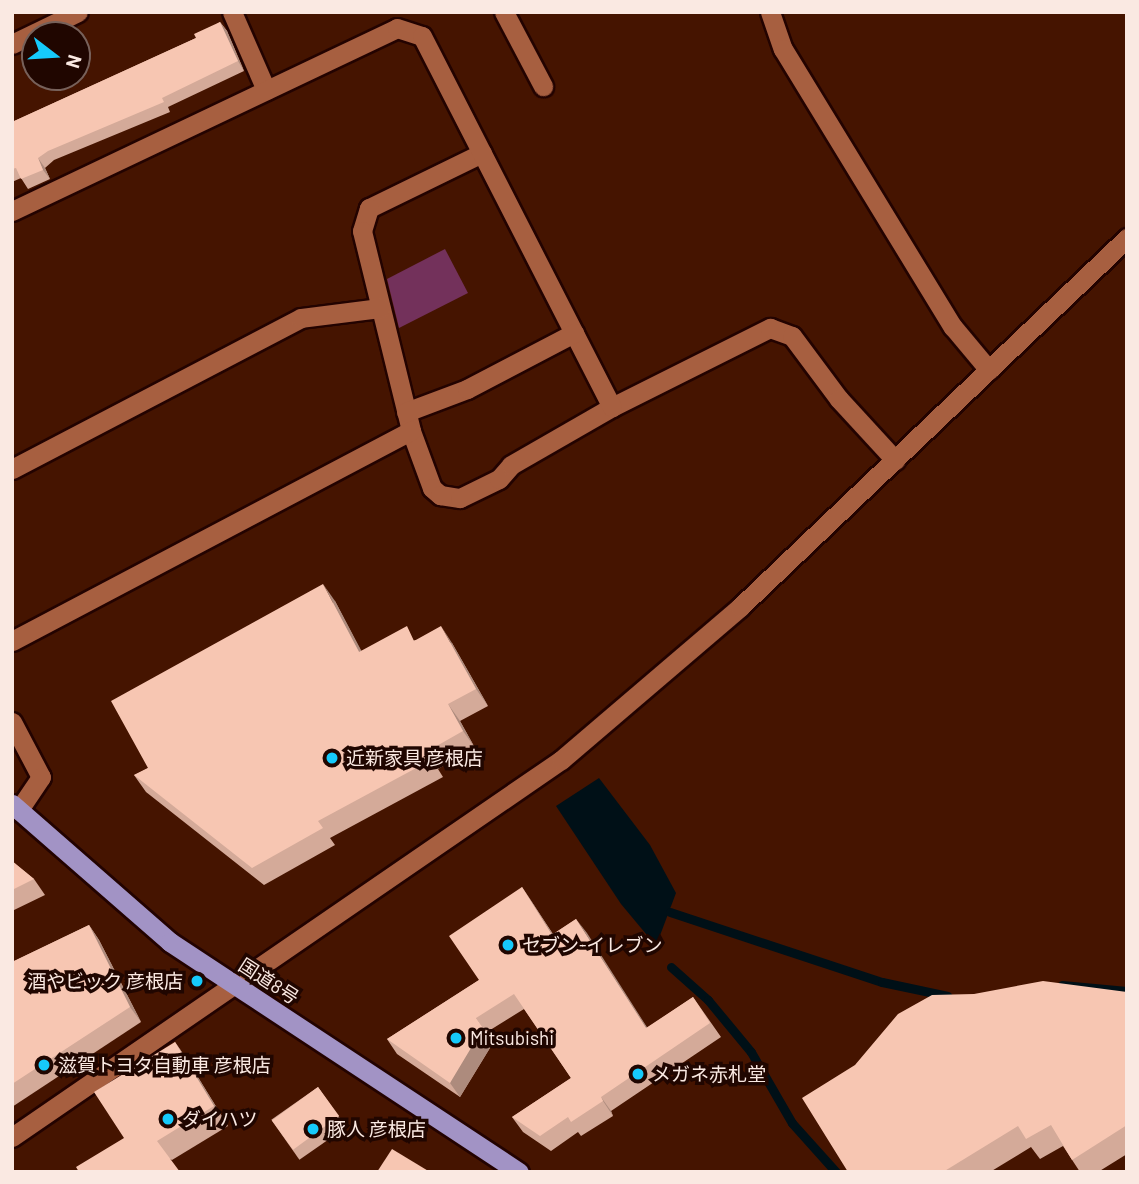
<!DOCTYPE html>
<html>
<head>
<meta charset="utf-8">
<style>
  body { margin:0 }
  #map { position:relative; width:1139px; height:1184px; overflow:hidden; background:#451400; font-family:Barlow,"Noto Sans JP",sans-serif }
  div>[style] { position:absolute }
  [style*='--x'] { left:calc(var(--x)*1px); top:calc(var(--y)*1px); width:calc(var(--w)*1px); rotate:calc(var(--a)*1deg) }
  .green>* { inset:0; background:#73315b }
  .water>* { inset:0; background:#001017 }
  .stream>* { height:9px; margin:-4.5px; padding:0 4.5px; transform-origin:4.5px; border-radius:4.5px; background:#001017 }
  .roads { filter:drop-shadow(2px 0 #230300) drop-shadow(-2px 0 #230300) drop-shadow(0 2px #230300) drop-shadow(0 -2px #230300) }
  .minor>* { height:19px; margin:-9.5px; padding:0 9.5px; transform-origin:9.5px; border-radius:9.5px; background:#a75f40 }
  .tertiary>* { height:19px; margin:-9.5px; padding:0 9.5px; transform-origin:9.5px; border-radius:9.5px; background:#a75f40 }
  .trunk>* { height:19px; margin:-9.5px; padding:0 9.5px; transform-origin:9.5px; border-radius:9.5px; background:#a293c5 }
  .wall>* { inset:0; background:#d4aa99; transform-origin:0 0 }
  .shaded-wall>* { inset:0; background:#ad8b7d }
  .building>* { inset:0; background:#f7c6b2; transform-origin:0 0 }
  .dots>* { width:19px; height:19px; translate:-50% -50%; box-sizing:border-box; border:4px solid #200600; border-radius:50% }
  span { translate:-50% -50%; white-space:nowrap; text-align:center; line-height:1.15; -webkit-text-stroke:7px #200600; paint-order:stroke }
  .poi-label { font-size:19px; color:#fae9e2 }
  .left { translate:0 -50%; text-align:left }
  .right { translate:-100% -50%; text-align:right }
  .street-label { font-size:19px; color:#fae9e2 }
  .frame { position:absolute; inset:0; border:14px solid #fae9e2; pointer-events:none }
  .north { position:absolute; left:21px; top:21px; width:70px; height:70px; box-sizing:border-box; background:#200600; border:2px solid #77615a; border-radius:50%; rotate:107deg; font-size:19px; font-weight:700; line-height:28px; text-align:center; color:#fae9e2 }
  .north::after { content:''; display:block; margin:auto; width:24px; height:32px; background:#16cafb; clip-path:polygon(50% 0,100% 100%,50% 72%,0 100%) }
</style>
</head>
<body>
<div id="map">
  <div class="green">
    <i style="clip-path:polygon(445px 249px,468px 293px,399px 328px,387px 279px)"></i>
  </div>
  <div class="water">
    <i style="clip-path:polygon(599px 778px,650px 845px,676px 893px,656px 946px,621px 904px,556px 806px)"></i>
  </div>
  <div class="stream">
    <i style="--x:670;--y:912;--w:223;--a:18.3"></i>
    <i style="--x:882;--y:982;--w:67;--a:12"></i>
    <i style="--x:671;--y:967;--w:50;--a:41.7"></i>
    <i style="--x:708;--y:1000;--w:67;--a:50.4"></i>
    <i style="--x:751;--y:1052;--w:82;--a:60"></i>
    <i style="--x:792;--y:1123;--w:66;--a:48.1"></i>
    <i style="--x:1062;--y:985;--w:65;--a:5.3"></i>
  </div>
  <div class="roads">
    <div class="minor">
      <i style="--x:232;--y:12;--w:85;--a:66.4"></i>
      <i style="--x:504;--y:12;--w:84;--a:62.2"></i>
      <i style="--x:770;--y:12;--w:39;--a:71"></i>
      <i style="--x:783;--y:49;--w:326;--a:58.6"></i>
      <i style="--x:953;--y:327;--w:56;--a:50.1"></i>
      <i style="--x:12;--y:44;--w:73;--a:-25.9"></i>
      <i style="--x:482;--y:153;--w:126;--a:154"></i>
      <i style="--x:369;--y:208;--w:24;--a:107"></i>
      <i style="--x:362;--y:231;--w:206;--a:76.2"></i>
      <i style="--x:411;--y:431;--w:61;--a:69.8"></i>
      <i style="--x:432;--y:488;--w:11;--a:41"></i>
      <i style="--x:440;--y:495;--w:20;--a:9"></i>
      <i style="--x:460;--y:498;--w:43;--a:-26"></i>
      <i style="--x:499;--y:479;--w:18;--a:-49"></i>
      <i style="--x:511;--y:465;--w:116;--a:-29.9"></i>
      <i style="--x:612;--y:407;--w:177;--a:-26.6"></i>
      <i style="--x:770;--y:328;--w:23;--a:20"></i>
      <i style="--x:792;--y:336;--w:79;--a:53.3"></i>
      <i style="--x:839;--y:399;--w:83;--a:47.4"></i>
      <i style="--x:12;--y:211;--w:426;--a:-25.4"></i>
      <i style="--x:397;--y:28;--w:26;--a:18"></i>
      <i style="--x:422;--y:36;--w:417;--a:62.9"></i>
      <i style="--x:406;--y:412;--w:65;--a:-20.7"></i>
      <i style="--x:467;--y:389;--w:121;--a:-27.6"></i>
      <i style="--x:12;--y:469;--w:326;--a:-27.6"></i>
      <i style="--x:301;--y:318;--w:80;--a:-7.2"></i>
      <i style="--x:12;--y:641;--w:451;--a:-27.8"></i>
      <i style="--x:12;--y:722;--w:62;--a:62.2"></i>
      <i style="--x:41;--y:777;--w:40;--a:124"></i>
    </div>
    <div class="tertiary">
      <i style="--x:12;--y:1137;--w:666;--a:-34.48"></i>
      <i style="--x:561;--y:760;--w:235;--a:-40.5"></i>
      <i style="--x:740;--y:607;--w:535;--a:-43.64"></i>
    </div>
    <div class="trunk">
      <i style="--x:12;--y:804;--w:210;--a:41.1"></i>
      <i style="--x:170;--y:942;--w:418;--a:33.4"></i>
    </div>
  </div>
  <div class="wall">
    <i style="clip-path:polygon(220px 22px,227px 31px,244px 71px,168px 107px,170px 112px,54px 160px,45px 168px,50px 179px,28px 189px,21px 178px,12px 182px,12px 122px,196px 38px)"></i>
    <i style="clip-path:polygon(335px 601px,361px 651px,416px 640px,452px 643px,488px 706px,460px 721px,475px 748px,438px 769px,443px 777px,330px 838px,335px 845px,264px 885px,146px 792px,134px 775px,148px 768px)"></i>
    <i style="clip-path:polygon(12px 861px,34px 879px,45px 895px,12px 911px)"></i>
    <i style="clip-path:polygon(522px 887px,553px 934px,576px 919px,647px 1028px,693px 997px,721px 1037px,611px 1111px,613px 1116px,581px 1136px,578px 1132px,551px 1151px,523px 1132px,512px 1117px,571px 1078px,524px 1009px,487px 1032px,493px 1043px,460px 1097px,397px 1054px,387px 1039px,479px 980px)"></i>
    <i style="clip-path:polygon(89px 925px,99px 940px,141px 1022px,12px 1107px,12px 962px)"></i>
    <i style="clip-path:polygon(1127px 992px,1127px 1154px,1098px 1172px,1080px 1172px,1063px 1146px,1040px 1159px,1031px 1147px,990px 1172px,848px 1172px,974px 994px)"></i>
    <i style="clip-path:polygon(175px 1042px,188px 1061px,228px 1126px,172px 1160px,124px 1138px)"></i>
    <i style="left:318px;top:1087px;width:49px;height:57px;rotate:55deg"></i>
  </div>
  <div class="shaded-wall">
    <i style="clip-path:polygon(220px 22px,227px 31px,244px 71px,238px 61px)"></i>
    <i style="clip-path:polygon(38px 158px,45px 168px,50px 179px,43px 170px)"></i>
    <i style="clip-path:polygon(323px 584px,335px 601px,371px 669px,359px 652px)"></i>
    <i style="clip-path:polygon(441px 626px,452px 643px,488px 706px,476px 689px)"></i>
    <i style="clip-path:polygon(448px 704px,460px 721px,475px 748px,463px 731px)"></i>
    <i style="clip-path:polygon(522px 887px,532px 902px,562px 949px,552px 935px)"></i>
    <i style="clip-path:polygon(576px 919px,587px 933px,657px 1043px,646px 1028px)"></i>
    <i style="clip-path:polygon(89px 925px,99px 940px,141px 1022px,130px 1007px)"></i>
    <i style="clip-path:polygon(476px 1018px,493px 1043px,460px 1097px,450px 1083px)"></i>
    <i style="clip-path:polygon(175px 1042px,188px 1061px,228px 1126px,214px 1106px)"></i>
    <i style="clip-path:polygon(601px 1097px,611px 1111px,613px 1116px,603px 1101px)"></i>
  </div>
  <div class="building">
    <i style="clip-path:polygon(220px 22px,238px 61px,162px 98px,164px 102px,48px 151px,38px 158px,43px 170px,21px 179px,16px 168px,12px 169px,12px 122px,196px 38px,194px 34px)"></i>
    <i style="clip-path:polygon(323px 584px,359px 652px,407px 626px,414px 641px,441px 626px,476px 689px,448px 704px,463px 731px,426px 752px,431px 760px,318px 821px,323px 828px,252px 868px,134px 775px,148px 768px,111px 701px)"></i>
    <i style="clip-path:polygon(12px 861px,34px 879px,12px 890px)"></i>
    <i style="clip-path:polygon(522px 887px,552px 935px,576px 919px,646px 1028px,693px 997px,710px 1023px,601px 1097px,603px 1101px,571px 1122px,568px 1117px,540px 1136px,512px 1117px,571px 1078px,514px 994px,476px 1018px,483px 1028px,450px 1083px,387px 1039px,479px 980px,449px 936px)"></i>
    <i style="clip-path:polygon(89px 925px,130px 1007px,12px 1084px,12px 962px)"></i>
    <i style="clip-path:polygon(1043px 981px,1127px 992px,1127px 1125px,1072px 1160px,1051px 1125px,1026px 1139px,1018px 1126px,943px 1172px,848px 1172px,802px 1098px,855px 1065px,898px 1014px,932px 995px,974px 994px)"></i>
    <i style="clip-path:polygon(175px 1042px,214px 1106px,157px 1141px,180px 1172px,79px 1172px,76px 1167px,124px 1138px,94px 1092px)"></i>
    <i style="left:318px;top:1087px;width:36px;height:57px;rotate:54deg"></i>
    <i style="clip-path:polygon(392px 1149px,430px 1172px,377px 1172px)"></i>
  </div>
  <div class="dots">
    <i style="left:332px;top:758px;background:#16cafb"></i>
    <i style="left:508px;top:945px;background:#16cafb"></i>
    <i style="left:197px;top:981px;background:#16cafb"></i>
    <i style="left:456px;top:1038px;background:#16cafb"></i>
    <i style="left:44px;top:1065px;background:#16cafb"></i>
    <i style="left:638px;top:1074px;background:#16cafb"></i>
    <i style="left:168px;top:1119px;background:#16cafb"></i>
    <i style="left:313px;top:1129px;background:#16cafb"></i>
  </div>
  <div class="poi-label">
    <span class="left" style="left:346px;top:758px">近新家具 彦根店</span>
    <span class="left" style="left:522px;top:945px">セブン-イレブン</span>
    <span class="right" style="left:183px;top:981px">酒やビック 彦根店</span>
    <span class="left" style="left:470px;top:1038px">Mitsubishi</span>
    <span class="left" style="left:58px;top:1065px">滋賀トヨタ自動車 彦根店</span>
    <span class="left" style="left:652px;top:1074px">メガネ赤札堂</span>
    <span class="left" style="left:182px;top:1119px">ダイハツ</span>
    <span class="left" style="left:327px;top:1129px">豚人 彦根店</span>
  </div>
  <div class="street-label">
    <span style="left:269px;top:981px;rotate:33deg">国道8号</span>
  </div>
  <div class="frame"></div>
  <div class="north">N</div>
</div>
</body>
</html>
